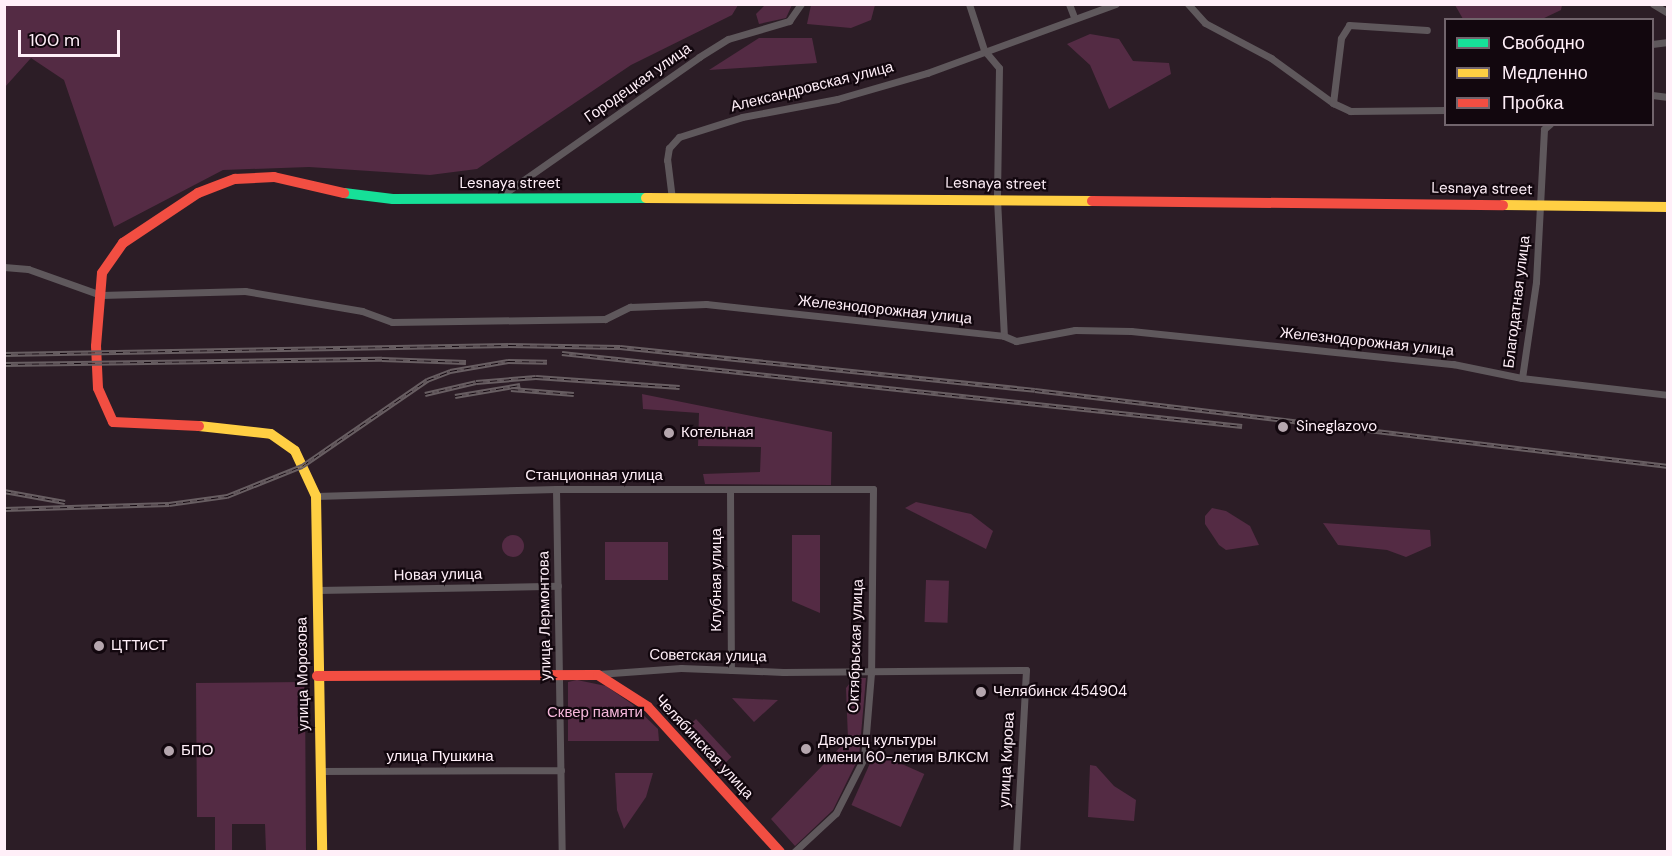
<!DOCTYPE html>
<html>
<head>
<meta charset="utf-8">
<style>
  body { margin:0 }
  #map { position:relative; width:1672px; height:856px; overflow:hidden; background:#2c1d26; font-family:"DM Sans",sans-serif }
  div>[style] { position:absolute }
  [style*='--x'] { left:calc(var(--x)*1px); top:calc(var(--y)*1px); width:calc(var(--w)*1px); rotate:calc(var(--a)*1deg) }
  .green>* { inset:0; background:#542b44; transform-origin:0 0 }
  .round { border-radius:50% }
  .street>* { height:7px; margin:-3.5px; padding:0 3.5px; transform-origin:3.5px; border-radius:3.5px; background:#5f585c }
  .fast>* { height:10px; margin:-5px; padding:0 5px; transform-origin:5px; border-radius:5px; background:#16e098 }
  .slow>* { height:10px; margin:-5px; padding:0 5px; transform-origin:5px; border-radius:5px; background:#ffcf43 }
  .jam>* { height:10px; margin:-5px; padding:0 5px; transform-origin:5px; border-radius:5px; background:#f24e42 }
  .rail>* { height:4.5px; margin-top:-2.25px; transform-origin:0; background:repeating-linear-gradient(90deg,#12070e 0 7px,#685e62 0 14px); box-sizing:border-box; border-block:2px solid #685e62 }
  .dots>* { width:16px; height:16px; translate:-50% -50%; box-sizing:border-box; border:3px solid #12070e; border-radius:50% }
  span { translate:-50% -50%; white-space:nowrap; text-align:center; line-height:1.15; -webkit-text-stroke:4.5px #12070e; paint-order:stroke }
  .street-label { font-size:15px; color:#ffeff8 }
  .poi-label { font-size:15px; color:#ffeff8 }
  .left { translate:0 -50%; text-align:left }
  .park-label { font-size:15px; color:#f6b8db }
  .frame { position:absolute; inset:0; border:6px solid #ffeff8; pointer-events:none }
  .legend { position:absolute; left:1444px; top:18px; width:210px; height:108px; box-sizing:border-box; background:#12070e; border:2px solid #71646c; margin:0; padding:8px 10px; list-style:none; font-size:18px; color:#ffeff8 }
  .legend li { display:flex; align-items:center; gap:12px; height:30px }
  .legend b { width:30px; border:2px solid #71646c }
  .scale { position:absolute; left:18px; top:30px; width:102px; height:27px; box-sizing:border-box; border:3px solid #ffeff8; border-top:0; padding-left:8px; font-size:18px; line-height:21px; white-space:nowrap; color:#ffeff8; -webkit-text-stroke:4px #12070e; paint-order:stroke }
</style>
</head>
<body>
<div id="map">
  <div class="green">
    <i style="clip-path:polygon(5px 4px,738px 4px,738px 5px,732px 15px,631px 65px,477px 169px,430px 175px,309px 167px,223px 170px,114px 227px,64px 80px,31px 58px,5px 87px)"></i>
    <i style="clip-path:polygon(792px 5px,786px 18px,759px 24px,756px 14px,764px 6px)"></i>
    <i style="clip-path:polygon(875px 5px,871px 20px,851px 28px,807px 24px,811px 5px)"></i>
    <i style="clip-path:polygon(1455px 5px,1562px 5px,1561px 10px,1540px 20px,1463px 19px)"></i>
    <i style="clip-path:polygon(1090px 34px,1119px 39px,1133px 61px,1169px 63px,1171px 74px,1109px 109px,1090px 65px,1067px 44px)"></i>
    <i style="clip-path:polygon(759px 38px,812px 38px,817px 63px,709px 70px)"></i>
    <i style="clip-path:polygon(642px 394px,832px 432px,831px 485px,705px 484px,703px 474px,760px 472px,761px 447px,698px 446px,699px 413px,643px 409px)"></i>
    <i style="clip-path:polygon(916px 502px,971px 514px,993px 531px,986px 549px,905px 508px)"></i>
    <i style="clip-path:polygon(1212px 508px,1226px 511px,1250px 526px,1259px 545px,1226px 550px,1219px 545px,1205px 524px,1205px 516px)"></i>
    <i style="clip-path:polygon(1323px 523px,1430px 530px,1431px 546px,1406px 557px,1387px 550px,1338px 545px)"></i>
    <i class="round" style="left:502px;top:535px;width:22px;height:22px"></i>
    <i style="clip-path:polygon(792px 535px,820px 535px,820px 613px,792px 601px)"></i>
    <i style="left:668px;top:542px;width:38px;height:63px;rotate:90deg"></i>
    <i style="left:926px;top:580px;width:23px;height:42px;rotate:2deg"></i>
    <i style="clip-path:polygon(854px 678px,866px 678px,859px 757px,833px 810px,795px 846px,771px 819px,848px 739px,846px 688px)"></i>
    <i style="clip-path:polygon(577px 680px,606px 686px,632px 704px,658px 729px,659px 741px,568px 741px,568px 682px)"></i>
    <i style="clip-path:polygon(305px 682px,306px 851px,266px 851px,265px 824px,232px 824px,232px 851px,215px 851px,215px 817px,197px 817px,196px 683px)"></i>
    <i style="clip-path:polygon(732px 698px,778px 700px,754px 722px)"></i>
    <i style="left:696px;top:719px;width:52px;height:14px;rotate:47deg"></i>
    <i style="left:875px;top:752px;width:54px;height:58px;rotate:24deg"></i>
    <i style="clip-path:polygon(1090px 765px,1096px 766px,1114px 786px,1136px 800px,1134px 821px,1088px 817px)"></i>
    <i style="clip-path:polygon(615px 773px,653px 773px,646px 797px,624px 829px,617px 810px)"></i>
  </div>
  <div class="street">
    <i style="--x:969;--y:4;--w:48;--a:71.9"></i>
    <i style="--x:984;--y:50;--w:23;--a:50"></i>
    <i style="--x:999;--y:68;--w:131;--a:90.9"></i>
    <i style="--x:997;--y:199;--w:137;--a:87.1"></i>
    <i style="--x:1069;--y:4;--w:14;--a:69"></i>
    <i style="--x:1188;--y:4;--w:25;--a:48"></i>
    <i style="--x:1205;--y:23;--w:75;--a:27.9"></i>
    <i style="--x:1271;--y:58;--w:77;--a:36"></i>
    <i style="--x:1333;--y:103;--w:19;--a:25"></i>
    <i style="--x:1350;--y:111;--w:96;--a:-0.6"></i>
    <i style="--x:1653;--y:4;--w:17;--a:31"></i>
    <i style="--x:1652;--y:44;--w:16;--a:-7"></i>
    <i style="--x:1652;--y:95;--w:16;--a:7"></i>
    <i style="--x:1333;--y:103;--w:65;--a:-83"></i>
    <i style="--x:1341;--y:38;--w:15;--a:-58"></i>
    <i style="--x:1349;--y:25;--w:78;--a:3.7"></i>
    <i style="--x:498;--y:198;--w:246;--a:-35"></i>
    <i style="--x:699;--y:57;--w:34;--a:-32"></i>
    <i style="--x:728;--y:39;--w:64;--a:-16.4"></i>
    <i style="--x:789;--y:21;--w:21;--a:-55"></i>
    <i style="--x:672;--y:199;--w:39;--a:-97"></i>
    <i style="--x:667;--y:160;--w:12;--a:-81"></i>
    <i style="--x:669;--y:148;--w:15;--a:-48"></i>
    <i style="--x:679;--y:137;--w:66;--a:-17.6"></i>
    <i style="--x:742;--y:117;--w:97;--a:-10.7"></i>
    <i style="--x:837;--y:99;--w:94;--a:-16.1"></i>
    <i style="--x:927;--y:73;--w:201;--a:-20.1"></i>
    <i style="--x:4;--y:267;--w:24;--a:5"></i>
    <i style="--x:28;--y:269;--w:77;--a:19.6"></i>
    <i style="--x:101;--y:295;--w:144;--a:-1.6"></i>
    <i style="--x:245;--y:291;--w:119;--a:9.7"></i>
    <i style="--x:362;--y:311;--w:32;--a:20"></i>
    <i style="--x:392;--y:322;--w:213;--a:-0.8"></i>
    <i style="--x:605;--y:319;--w:28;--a:-26"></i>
    <i style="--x:630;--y:307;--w:76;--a:-2.3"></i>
    <i style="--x:706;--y:304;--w:300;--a:6.1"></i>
    <i style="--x:1004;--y:336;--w:13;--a:23"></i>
    <i style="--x:1016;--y:341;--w:60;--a:-10.6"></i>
    <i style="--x:1075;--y:330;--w:56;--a:1"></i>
    <i style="--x:1131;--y:331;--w:324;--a:5.9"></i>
    <i style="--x:1453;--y:364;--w:70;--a:11.5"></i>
    <i style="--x:1522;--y:378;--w:147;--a:6.6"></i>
    <i style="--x:1522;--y:378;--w:97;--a:-81.7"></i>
    <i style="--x:1536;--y:282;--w:153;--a:-87"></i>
    <i style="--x:1544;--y:129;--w:8;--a:-40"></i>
    <i style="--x:556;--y:489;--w:363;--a:89.1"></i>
    <i style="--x:730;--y:489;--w:181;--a:89.7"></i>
    <i style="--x:316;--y:496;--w:240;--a:-1.7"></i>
    <i style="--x:556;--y:489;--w:317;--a:0"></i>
    <i style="--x:873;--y:489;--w:184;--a:90.6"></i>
    <i style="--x:871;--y:673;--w:85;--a:94.7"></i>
    <i style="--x:864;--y:758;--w:62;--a:117"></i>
    <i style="--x:836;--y:813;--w:57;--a:137.1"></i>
    <i style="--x:317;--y:590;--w:241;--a:-1"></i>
    <i style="--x:598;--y:674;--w:83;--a:-4.1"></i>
    <i style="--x:681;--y:668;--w:102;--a:2.2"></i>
    <i style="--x:783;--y:672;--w:243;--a:-0.5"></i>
    <i style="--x:1026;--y:670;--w:182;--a:93.1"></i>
    <i style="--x:320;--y:771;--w:241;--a:-0.2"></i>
  </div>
  <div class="fast">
    <i style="--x:344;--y:193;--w:49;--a:7"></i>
    <i style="--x:393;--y:199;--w:253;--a:-0.2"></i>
  </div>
  <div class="slow">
    <i style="--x:646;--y:198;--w:446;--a:0.4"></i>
    <i style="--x:1503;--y:205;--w:165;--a:0.7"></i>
    <i style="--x:199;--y:426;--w:72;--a:6.3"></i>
    <i style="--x:271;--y:434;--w:29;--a:35"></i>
    <i style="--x:295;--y:451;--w:50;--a:65"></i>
    <i style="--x:316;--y:496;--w:356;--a:89"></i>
  </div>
  <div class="jam">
    <i style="--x:1092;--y:201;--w:411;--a:0.6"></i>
    <i style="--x:199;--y:426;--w:86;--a:-177.3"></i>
    <i style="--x:113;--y:422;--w:37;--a:-114"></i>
    <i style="--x:98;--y:388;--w:42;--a:-92.7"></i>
    <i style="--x:96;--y:346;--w:73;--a:-85.3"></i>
    <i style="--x:102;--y:273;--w:37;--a:-55"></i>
    <i style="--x:123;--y:243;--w:90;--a:-33.7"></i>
    <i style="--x:198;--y:193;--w:40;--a:-21"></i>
    <i style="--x:235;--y:179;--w:39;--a:-3"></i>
    <i style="--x:274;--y:177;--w:72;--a:12.9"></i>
    <i style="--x:317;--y:676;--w:281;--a:-0.2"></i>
    <i style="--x:598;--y:675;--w:59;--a:32.6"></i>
    <i style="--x:648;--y:707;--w:196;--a:47.7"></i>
  </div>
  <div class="rail">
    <i style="--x:562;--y:353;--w:684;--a:6.13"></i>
    <i style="--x:4;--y:354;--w:505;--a:-1.02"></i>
    <i style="--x:509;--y:345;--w:111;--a:1"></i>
    <i style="--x:620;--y:347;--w:417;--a:5.9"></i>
    <i style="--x:1035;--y:390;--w:638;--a:6.85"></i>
    <i style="--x:4;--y:364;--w:378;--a:-0.8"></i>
    <i style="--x:382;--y:359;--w:84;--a:2"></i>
    <i style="--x:511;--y:389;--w:63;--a:4.5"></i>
    <i style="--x:425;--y:394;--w:52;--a:-13.2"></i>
    <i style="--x:476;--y:382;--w:60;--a:-4.8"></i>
    <i style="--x:536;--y:377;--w:144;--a:4"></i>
    <i style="--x:455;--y:396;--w:66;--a:-9.6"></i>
    <i style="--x:4;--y:491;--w:62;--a:10.2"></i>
    <i style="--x:4;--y:509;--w:165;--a:-1.7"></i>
    <i style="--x:169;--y:504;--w:59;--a:-7.9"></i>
    <i style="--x:227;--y:496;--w:81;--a:-21.8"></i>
    <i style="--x:302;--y:466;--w:152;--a:-34.5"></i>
    <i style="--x:427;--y:380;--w:25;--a:-21"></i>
    <i style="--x:450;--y:371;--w:59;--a:-9.8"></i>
    <i style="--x:508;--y:361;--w:39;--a:1"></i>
  </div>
  <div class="dots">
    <i style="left:1283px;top:427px;background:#b5a6ae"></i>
    <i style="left:669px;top:433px;background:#b5a6ae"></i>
    <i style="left:99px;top:646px;background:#b5a6ae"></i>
    <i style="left:981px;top:692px;background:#b5a6ae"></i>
    <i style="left:806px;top:749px;background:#b5a6ae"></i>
    <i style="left:169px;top:751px;background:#b5a6ae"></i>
  </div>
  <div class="street-label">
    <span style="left:638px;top:83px;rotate:-35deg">Городецкая улица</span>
    <span style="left:812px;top:87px;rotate:-14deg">Александровская улица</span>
    <span style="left:510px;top:184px">Lesnaya street</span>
    <span style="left:996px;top:184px;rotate:1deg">Lesnaya street</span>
    <span style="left:1482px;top:189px;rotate:1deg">Lesnaya street</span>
    <span style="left:1517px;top:302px;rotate:-83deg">Благодатная улица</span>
    <span style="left:885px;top:310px;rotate:6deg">Железнодорожная улица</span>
    <span style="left:1367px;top:342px;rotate:6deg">Железнодорожная улица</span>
    <span style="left:594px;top:476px">Станционная улица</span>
    <span style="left:438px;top:575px;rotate:-1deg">Новая улица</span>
    <span style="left:717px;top:580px;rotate:-90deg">Клубная улица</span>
    <span style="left:545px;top:616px;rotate:-91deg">улица Лермонтова</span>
    <span style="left:856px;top:646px;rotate:-88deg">Октябрьская улица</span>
    <span style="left:708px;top:656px;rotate:1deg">Советская улица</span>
    <span style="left:303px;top:674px;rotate:-91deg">улица Морозова</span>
    <span style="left:704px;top:747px;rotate:47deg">Челябинская улица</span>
    <span style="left:440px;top:757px">улица Пушкина</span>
    <span style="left:1007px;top:760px;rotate:-87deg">улица Кирова</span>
  </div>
  <div class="poi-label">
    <span class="left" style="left:1296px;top:427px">Sineglazovo</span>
    <span class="left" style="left:681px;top:433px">Котельная</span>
    <span class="left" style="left:111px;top:646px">ЦТТиСТ</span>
    <span class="left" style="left:993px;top:692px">Челябинск 454904</span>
    <span class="left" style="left:818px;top:749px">Дворец культуры<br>имени 60-летия ВЛКСМ</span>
    <span class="left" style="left:181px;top:751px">БПО</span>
  </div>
  <div class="park-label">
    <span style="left:595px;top:713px">Сквер памяти</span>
  </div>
  <div class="frame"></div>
  <ul class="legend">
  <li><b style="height:8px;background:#16e098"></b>Свободно</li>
  <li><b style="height:8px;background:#ffcf43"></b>Медленно</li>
  <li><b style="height:8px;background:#f24e42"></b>Пробка</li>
  </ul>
  <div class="scale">100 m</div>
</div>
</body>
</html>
